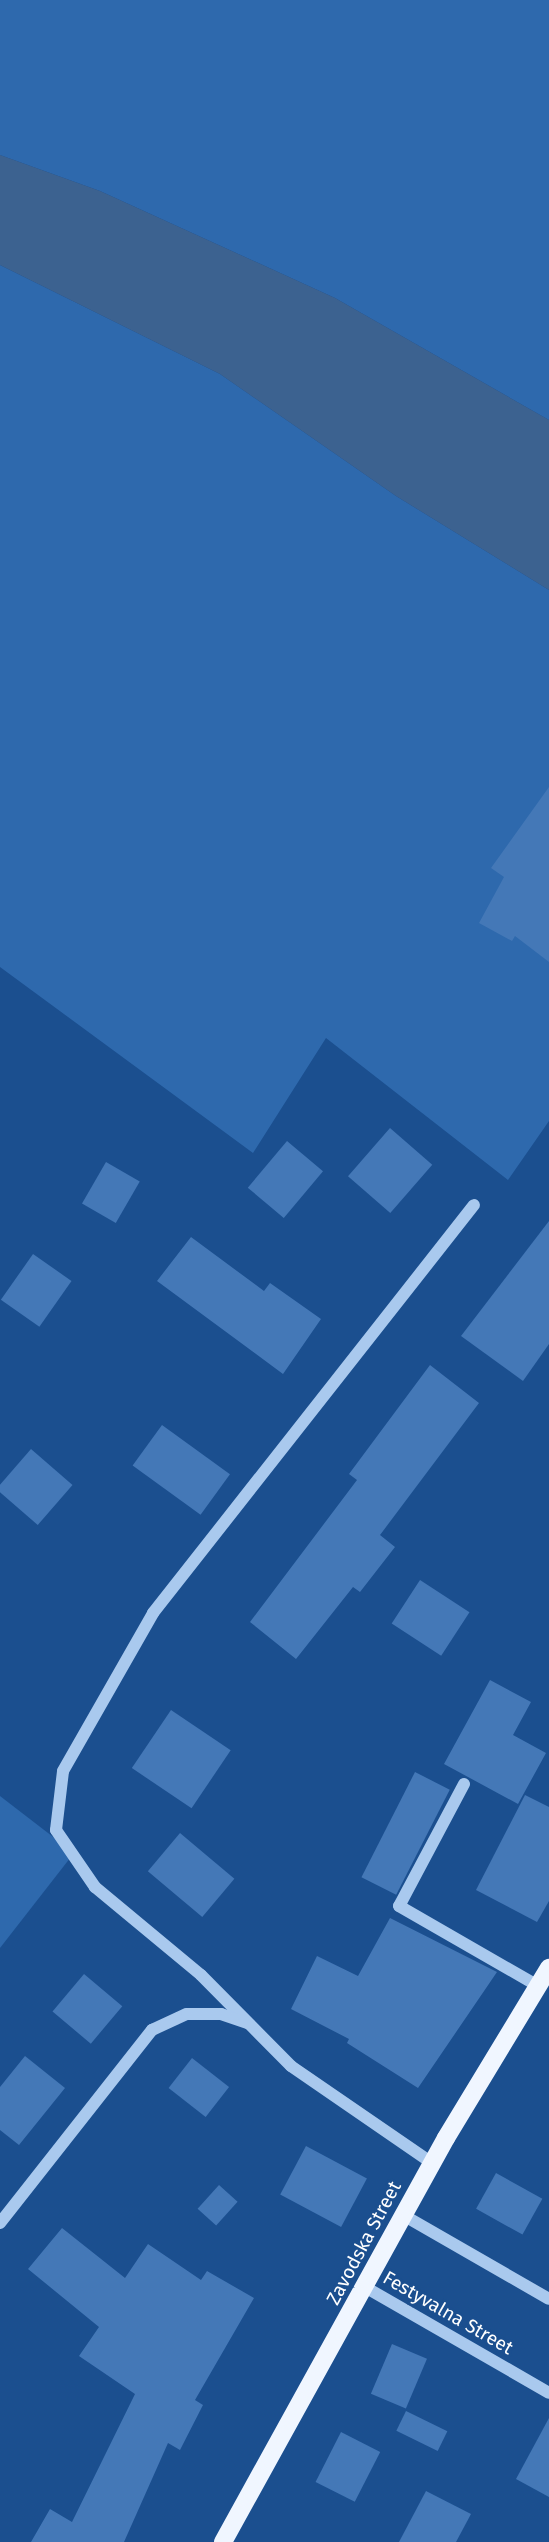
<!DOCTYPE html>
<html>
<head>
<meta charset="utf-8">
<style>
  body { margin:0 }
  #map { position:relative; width:549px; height:2542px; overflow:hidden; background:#1b4f8f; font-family:"Fira Sans",sans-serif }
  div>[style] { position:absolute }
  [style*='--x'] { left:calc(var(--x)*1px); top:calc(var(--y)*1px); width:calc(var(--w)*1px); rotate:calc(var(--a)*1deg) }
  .green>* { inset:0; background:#2e69ad }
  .water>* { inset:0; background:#3c6290 }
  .building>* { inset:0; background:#4478b7; transform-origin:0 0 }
  .minor>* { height:12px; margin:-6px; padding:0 6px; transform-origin:6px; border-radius:6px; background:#a9c9ee }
  .major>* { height:18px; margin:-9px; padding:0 9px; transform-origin:9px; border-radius:9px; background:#f0f6ff }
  span { translate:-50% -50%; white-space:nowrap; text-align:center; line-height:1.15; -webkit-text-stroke:5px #1b4f8f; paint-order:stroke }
  .street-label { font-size:19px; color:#fff }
</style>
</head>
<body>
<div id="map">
  <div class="green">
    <i style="clip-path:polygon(0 0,549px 0,549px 420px,335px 298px,100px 191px,0 155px)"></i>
    <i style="clip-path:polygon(0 265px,220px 374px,396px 496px,549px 590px,549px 1121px,508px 1180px,326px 1038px,253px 1153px,0 967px)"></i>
    <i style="clip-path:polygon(0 1796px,74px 1853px,0 1948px)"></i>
  </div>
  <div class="water">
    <i style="clip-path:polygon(0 155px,100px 191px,335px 298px,549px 420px,549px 590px,396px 496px,220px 374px,0 265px)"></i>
  </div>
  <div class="building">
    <i style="clip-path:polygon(549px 787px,549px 962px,515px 936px,512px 941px,479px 923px,504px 877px,491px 868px)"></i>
    <i style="left:390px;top:1128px;width:56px;height:64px;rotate:41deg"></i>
    <i style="left:287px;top:1141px;width:47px;height:61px;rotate:40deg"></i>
    <i style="left:106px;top:1162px;width:39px;height:48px;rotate:30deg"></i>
    <i style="clip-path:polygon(549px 1221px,549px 1344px,523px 1381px,461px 1336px)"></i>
    <i style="clip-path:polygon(191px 1237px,264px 1291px,270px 1283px,321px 1319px,283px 1374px,157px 1281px)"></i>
    <i style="left:33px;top:1254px;width:47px;height:56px;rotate:35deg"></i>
    <i style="clip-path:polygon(430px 1365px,479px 1403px,380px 1535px,395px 1547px,360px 1592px,353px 1587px,296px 1659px,250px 1622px,357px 1480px,349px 1474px)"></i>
    <i style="left:162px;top:1425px;width:84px;height:50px;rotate:36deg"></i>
    <i style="left:31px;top:1449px;width:55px;height:53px;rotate:41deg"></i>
    <i style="left:420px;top:1580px;width:59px;height:52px;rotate:33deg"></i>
    <i style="clip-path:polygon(490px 1680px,531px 1702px,513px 1735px,546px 1753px,518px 1804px,444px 1764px)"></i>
    <i style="left:171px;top:1710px;width:72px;height:70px;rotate:34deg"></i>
    <i style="left:415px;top:1772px;width:39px;height:118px;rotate:27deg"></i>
    <i style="clip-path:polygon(525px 1795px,549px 1807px,549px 1901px,537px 1922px,476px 1890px)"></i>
    <i style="left:180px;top:1833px;width:71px;height:50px;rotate:40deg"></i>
    <i style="clip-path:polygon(390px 1918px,497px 1972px,418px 2088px,347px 2043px,349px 2039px,291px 2009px,317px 1956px,358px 1976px)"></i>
    <i style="left:84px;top:1974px;width:50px;height:49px;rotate:40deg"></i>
    <i style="clip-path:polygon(25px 2056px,65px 2088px,19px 2145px,0 2130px,0 2087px)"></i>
    <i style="left:192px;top:2058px;width:47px;height:38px;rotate:38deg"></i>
    <i style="left:306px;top:2146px;width:69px;height:55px;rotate:28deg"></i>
    <i style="left:496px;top:2173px;width:53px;height:41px;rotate:29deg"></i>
    <i style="left:219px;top:2185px;width:25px;height:32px;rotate:42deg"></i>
    <i style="clip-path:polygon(62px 2228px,125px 2278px,148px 2244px,201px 2280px,207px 2271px,254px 2298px,195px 2400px,203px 2405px,180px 2450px,168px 2443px,124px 2542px,31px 2542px,50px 2509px,72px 2522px,135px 2394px,79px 2356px,99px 2327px,28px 2269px)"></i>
    <i style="left:392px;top:2344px;width:38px;height:54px;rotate:23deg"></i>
    <i style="left:406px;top:2411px;width:46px;height:22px;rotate:26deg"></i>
    <i style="clip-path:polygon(549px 2418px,549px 2497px,516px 2479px)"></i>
    <i style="left:341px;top:2432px;width:44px;height:56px;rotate:27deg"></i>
    <i style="clip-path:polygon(426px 2491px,471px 2514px,456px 2542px,399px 2542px)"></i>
  </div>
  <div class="minor">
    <i style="--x:464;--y:1784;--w:138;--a:118"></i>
    <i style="--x:399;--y:1906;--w:160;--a:29.9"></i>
    <i style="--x:432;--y:2163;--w:171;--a:-145.5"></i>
    <i style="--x:291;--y:2066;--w:128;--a:-134.7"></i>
    <i style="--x:201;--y:1975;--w:138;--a:-140.3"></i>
    <i style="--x:95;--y:1887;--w:69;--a:-124.4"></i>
    <i style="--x:56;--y:1830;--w:59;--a:-83.2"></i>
    <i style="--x:63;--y:1771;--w:182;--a:-60.3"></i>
    <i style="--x:153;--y:1613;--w:519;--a:-51.81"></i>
    <i style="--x:403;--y:2215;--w:168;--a:29.9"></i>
    <i style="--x:0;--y:2223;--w:246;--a:-51.8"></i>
    <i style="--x:152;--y:2030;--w:38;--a:-25"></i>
    <i style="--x:187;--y:2014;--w:34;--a:0"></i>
    <i style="--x:221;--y:2014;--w:28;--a:19"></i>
    <i style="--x:365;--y:2287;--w:212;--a:29.9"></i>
  </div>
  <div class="major">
    <i style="--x:223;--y:2542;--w:461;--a:-61.1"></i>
    <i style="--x:446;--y:2138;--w:199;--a:-58.8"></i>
  </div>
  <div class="street-label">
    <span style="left:364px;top:2243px;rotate:-62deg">Zavodska Street</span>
    <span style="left:448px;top:2313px;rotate:30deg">Festyvalna Street</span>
  </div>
</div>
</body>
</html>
